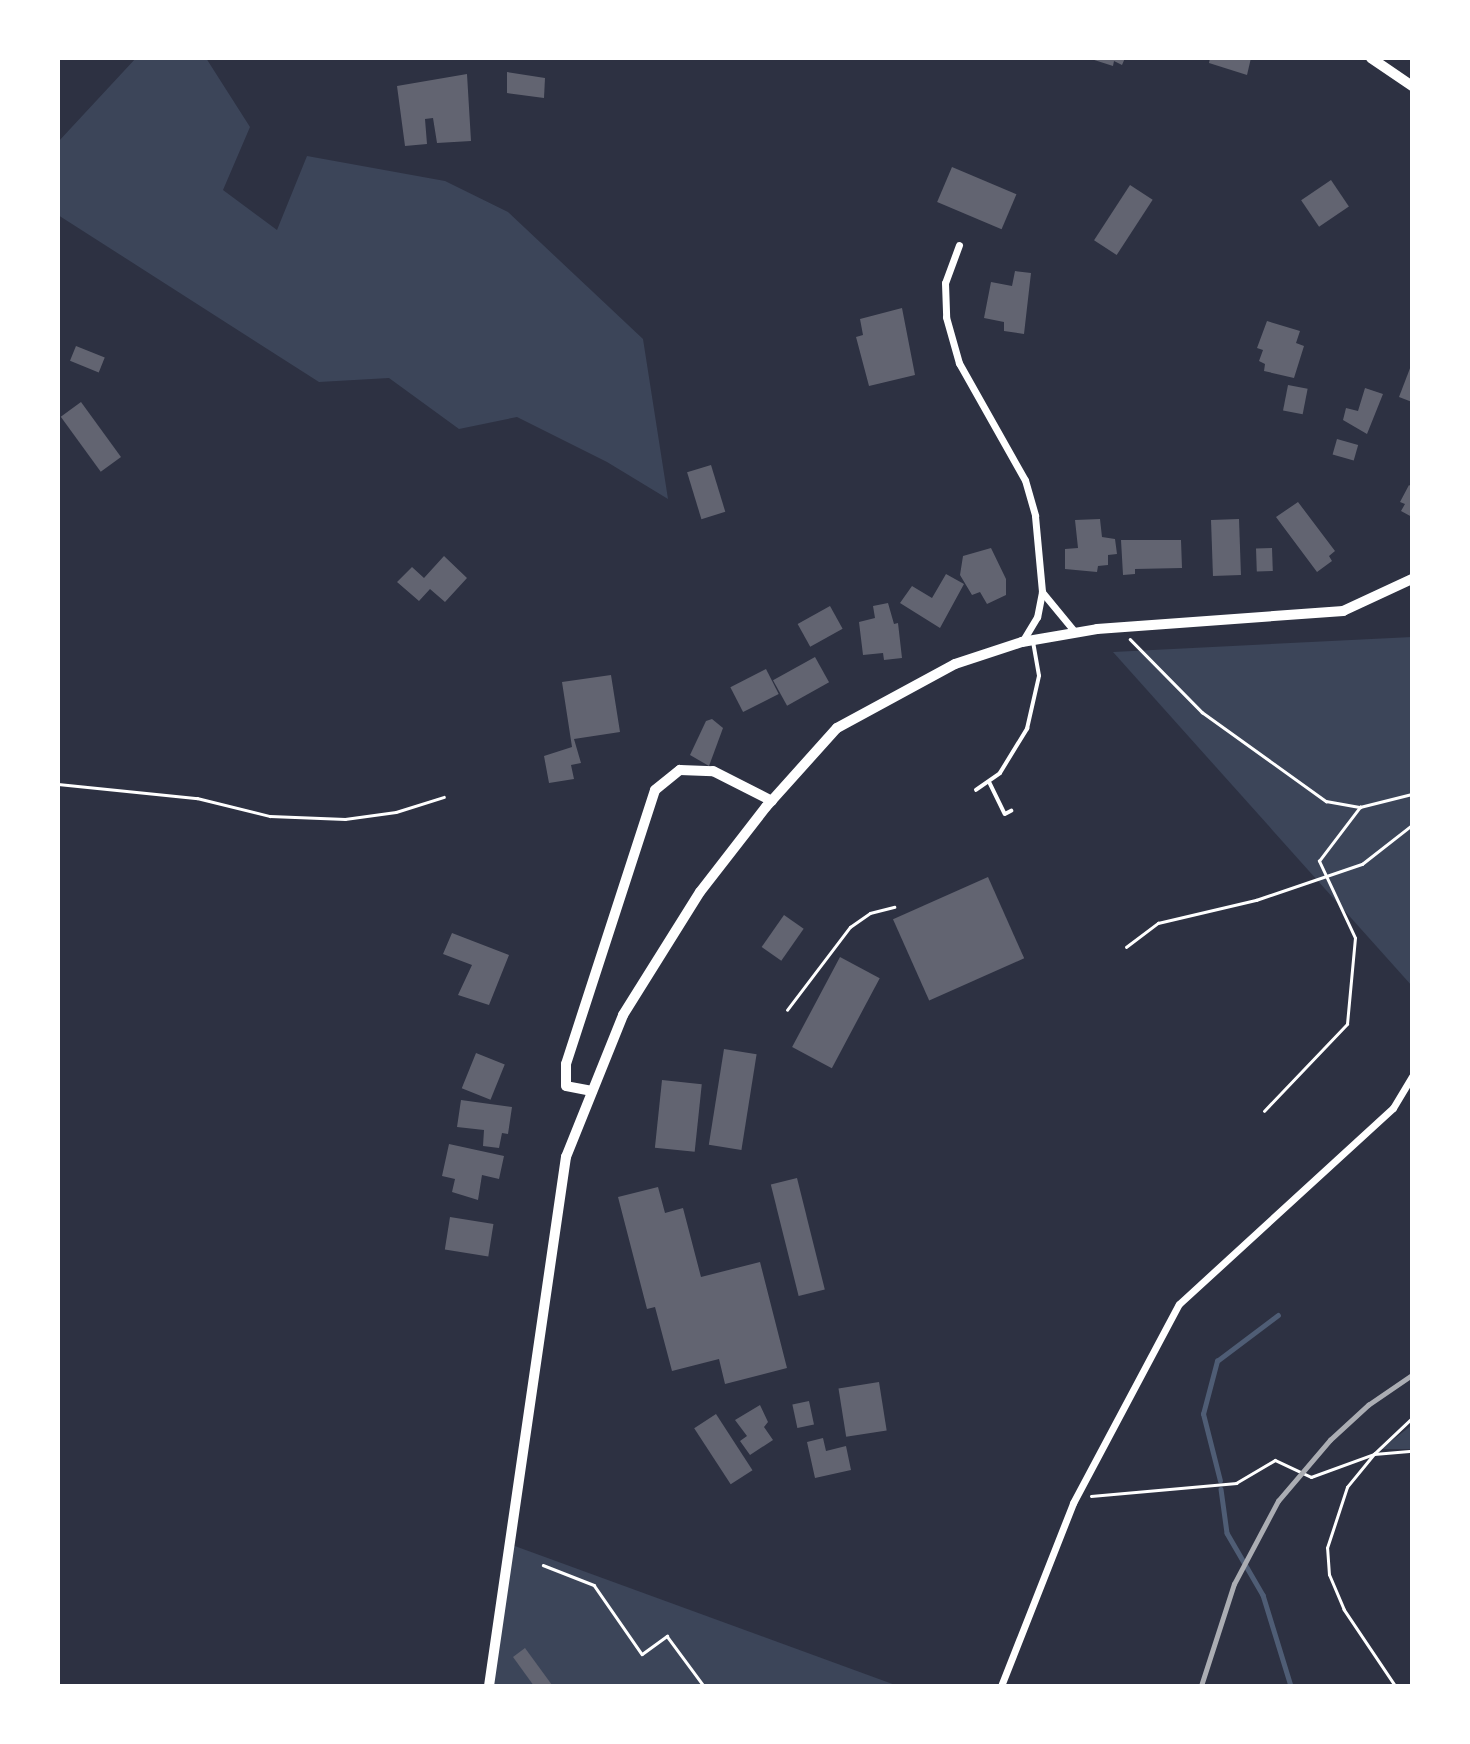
<!DOCTYPE html>
<html>
<head>
<meta charset="utf-8">
<style>
  body { margin:0 }
  #map { position:relative; width:1470px; height:1744px; overflow:hidden; background:#2d3142; font-family:"Sofia Sans Condensed",sans-serif }
  div>[style] { position:absolute }
  [style*='--x'] { left:calc(var(--x)*1px); top:calc(var(--y)*1px); width:calc(var(--w)*1px); rotate:calc(var(--a)*1deg) }
  .green>* { inset:0; background:#3c4559 }
  .stream>* { height:4.5px; margin:-2.25px; padding:0 2.25px; transform-origin:2.25px; border-radius:2.25px; background:#4f5d75 }
  .building>* { inset:0; background:#626471; transform-origin:0 0 }
  .path>* { height:2.5px; margin:-1.25px; padding:0 1.25px; transform-origin:1.25px; border-radius:1.25px; background:#fff }
  .service>* { height:3.5px; margin:-1.75px; padding:0 1.75px; transform-origin:1.75px; border-radius:1.75px; background:#fff }
  .minor>* { height:7px; margin:-3.5px; padding:0 3.5px; transform-origin:3.5px; border-radius:3.5px; background:#fff }
  .tertiary>* { height:10px; margin:-5px; padding:0 5px; transform-origin:5px; border-radius:5px; background:#fff }
  .rail>* { height:4.5px; margin:-2.25px; padding:0 2.25px; transform-origin:2.25px; border-radius:2.25px; background:#abadb3 }
  span { translate:-50% -50%; white-space:nowrap; text-align:center; line-height:1.15; -webkit-text-stroke:7px #fff; paint-order:stroke }
  .frame { position:absolute; inset:0; border:60px solid #fff; pointer-events:none }
</style>
</head>
<body>
<div id="map">
  <div class="green">
    <i style="clip-path:polygon(136px 58px,206px 58px,250px 127px,223px 190px,277px 230px,307px 156px,445px 181px,508px 212px,643px 339px,668px 499px,607px 462px,517px 417px,459px 429px,389px 378px,319px 382px,58px 215px,58px 142px)"></i>
    <i style="clip-path:polygon(1412px 637px,1412px 986px,1113px 652px)"></i>
    <i style="clip-path:polygon(1412px 1425px,1412px 1449px,1381px 1449px)"></i>
    <i style="clip-path:polygon(512px 1545px,898px 1686px,489px 1686px)"></i>
  </div>
  <div class="stream">
    <i style="--x:1220;--y:1481;--w:69;--a:-104.2"></i>
    <i style="--x:1203;--y:1414;--w:55;--a:-75.2"></i>
    <i style="--x:1217;--y:1361;--w:76;--a:-37"></i>
    <i style="--x:1221;--y:1489;--w:44;--a:82.2"></i>
    <i style="--x:1227;--y:1533;--w:72;--a:59.9"></i>
    <i style="--x:1263;--y:1595;--w:95;--a:72.9"></i>
  </div>
  <div class="building">
    <i style="clip-path:polygon(1088px 58px,1125px 58px,1122px 65px,1114px 61px,1113px 66px)"></i>
    <i style="clip-path:polygon(1210px 58px,1251px 58px,1247px 75px,1209px 63px)"></i>
    <i style="clip-path:polygon(507px 72px,545px 78px,544px 98px,507px 93px)"></i>
    <i style="clip-path:polygon(467px 74px,471px 141px,437px 143px,433px 118px,425px 119px,427px 144px,405px 146px,397px 86px)"></i>
    <i style="left:952px;top:167px;width:70px;height:38px;rotate:23deg"></i>
    <i style="left:1331px;top:180px;width:32px;height:36px;rotate:56deg"></i>
    <i style="left:1130px;top:185px;width:27px;height:66px;rotate:33deg"></i>
    <i style="clip-path:polygon(1015px 271px,1031px 273px,1024px 334px,1004px 331px,1004px 322px,984px 318px,991px 282px,1012px 286px)"></i>
    <i style="clip-path:polygon(902px 308px,915px 375px,869px 386px,856px 337px,863px 335px,860px 319px)"></i>
    <i style="clip-path:polygon(1267px 321px,1300px 331px,1296px 343px,1304px 346px,1294px 378px,1264px 371px,1265px 364px,1259px 361px,1263px 350px,1257px 348px)"></i>
    <i style="left:76px;top:346px;width:31px;height:16px;rotate:22deg"></i>
    <i style="clip-path:polygon(1412px 363px,1412px 402px,1399px 397px)"></i>
    <i style="left:1288px;top:385px;width:20px;height:26px;rotate:11deg"></i>
    <i style="clip-path:polygon(1365px 388px,1383px 394px,1367px 434px,1343px 420px,1346px 408px,1358px 411px)"></i>
    <i style="left:81px;top:402px;width:68px;height:25px;rotate:54deg"></i>
    <i style="left:1337px;top:439px;width:22px;height:16px;rotate:16deg"></i>
    <i style="left:711px;top:465px;width:49px;height:25px;rotate:73deg"></i>
    <i style="clip-path:polygon(1409px 485px,1412px 487px,1412px 517px,1401px 511px,1405px 504px,1400px 502px)"></i>
    <i style="clip-path:polygon(1298px 502px,1335px 551px,1329px 556px,1332px 561px,1317px 572px,1276px 517px)"></i>
    <i style="clip-path:polygon(1100px 519px,1102px 537px,1115px 539px,1117px 554px,1108px 555px,1108px 565px,1098px 566px,1097px 572px,1065px 569px,1065px 549px,1078px 548px,1075px 520px)"></i>
    <i style="left:1239px;top:519px;width:56px;height:28px;rotate:88deg"></i>
    <i style="clip-path:polygon(1121px 540px,1181px 540px,1182px 568px,1135px 569px,1135px 574px,1123px 575px)"></i>
    <i style="clip-path:polygon(991px 548px,1006px 579px,1006px 595px,987px 604px,980px 592px,972px 595px,960px 575px,963px 556px)"></i>
    <i style="left:1272px;top:548px;width:23px;height:16px;rotate:88deg"></i>
    <i style="clip-path:polygon(444px 556px,467px 578px,445px 602px,430px 589px,419px 601px,397px 582px,412px 567px,424px 578px)"></i>
    <i style="clip-path:polygon(946px 574px,964px 584px,940px 628px,900px 603px,912px 586px,932px 598px)"></i>
    <i style="clip-path:polygon(888px 603px,894px 624px,898px 623px,902px 658px,884px 660px,883px 653px,863px 655px,859px 622px,875px 618px,873px 606px)"></i>
    <i style="left:830px;top:606px;width:26px;height:37px;rotate:61deg"></i>
    <i style="left:815px;top:657px;width:29px;height:48px;rotate:61deg"></i>
    <i style="left:766px;top:669px;width:28px;height:40px;rotate:63deg"></i>
    <i style="clip-path:polygon(611px 675px,620px 732px,574px 739px,581px 763px,571px 765px,574px 779px,549px 783px,544px 756px,572px 747px,562px 682px)"></i>
    <i style="clip-path:polygon(712px 719px,723px 728px,709px 766px,690px 755px,706px 721px)"></i>
    <i style="left:988px;top:877px;width:89px;height:104px;rotate:66deg"></i>
    <i style="left:784px;top:915px;width:24px;height:39px;rotate:35deg"></i>
    <i style="clip-path:polygon(452px 933px,509px 955px,489px 1005px,458px 995px,472px 965px,443px 954px)"></i>
    <i style="left:840px;top:957px;width:45px;height:102px;rotate:28deg"></i>
    <i style="left:724px;top:1049px;width:33px;height:97px;rotate:9deg"></i>
    <i style="left:476px;top:1053px;width:31px;height:38px;rotate:22deg"></i>
    <i style="left:662px;top:1080px;width:40px;height:68px;rotate:6deg"></i>
    <i style="clip-path:polygon(461px 1100px,512px 1107px,508px 1134px,502px 1133px,499px 1148px,483px 1146px,484px 1130px,457px 1127px)"></i>
    <i style="clip-path:polygon(449px 1144px,504px 1156px,499px 1179px,482px 1175px,478px 1200px,452px 1192px,455px 1179px,442px 1176px)"></i>
    <i style="left:797px;top:1178px;width:115px;height:27px;rotate:76deg"></i>
    <i style="clip-path:polygon(658px 1187px,665px 1213px,683px 1208px,701px 1277px,760px 1262px,787px 1368px,725px 1384px,719px 1359px,672px 1371px,655px 1307px,647px 1309px,618px 1197px)"></i>
    <i style="left:450px;top:1217px;width:44px;height:33px;rotate:9deg"></i>
    <i style="left:879px;top:1382px;width:49px;height:41px;rotate:81deg"></i>
    <i style="left:809px;top:1401px;width:24px;height:17px;rotate:78deg"></i>
    <i style="clip-path:polygon(760px 1405px,768px 1422px,764px 1427px,773px 1440px,750px 1455px,740px 1441px,747px 1436px,735px 1420px)"></i>
    <i style="left:716px;top:1414px;width:67px;height:26px;rotate:57deg"></i>
    <i style="clip-path:polygon(823px 1438px,826px 1451px,846px 1446px,851px 1470px,815px 1478px,807px 1442px)"></i>
    <i style="clip-path:polygon(525px 1648px,552px 1685px,550px 1686px,534px 1686px,513px 1657px)"></i>
  </div>
  <div class="path">
    <i style="--x:1130;--y:639;--w:103;--a:45.4"></i>
    <i style="--x:1202;--y:712;--w:153;--a:35.7"></i>
    <i style="--x:1326;--y:801;--w:35;--a:10"></i>
    <i style="--x:1360;--y:807;--w:54;--a:-14"></i>
    <i style="--x:58;--y:784;--w:140;--a:5.8"></i>
    <i style="--x:197;--y:798;--w:75;--a:13.9"></i>
    <i style="--x:270;--y:816;--w:75;--a:2.3"></i>
    <i style="--x:345;--y:819;--w:51;--a:-7.8"></i>
    <i style="--x:396;--y:812;--w:50;--a:-17.4"></i>
    <i style="--x:1126;--y:947;--w:40;--a:-37"></i>
    <i style="--x:1158;--y:923;--w:101;--a:-13.2"></i>
    <i style="--x:1256;--y:900;--w:112;--a:-18.8"></i>
    <i style="--x:1362;--y:864;--w:63;--a:-38"></i>
    <i style="--x:787;--y:1010;--w:104;--a:-52.8"></i>
    <i style="--x:850;--y:927;--w:24;--a:-35"></i>
    <i style="--x:870;--y:913;--w:25;--a:-14"></i>
    <i style="--x:1264;--y:1111;--w:120;--a:-46.3"></i>
    <i style="--x:1347;--y:1024;--w:86;--a:-84.7"></i>
    <i style="--x:1355;--y:938;--w:85;--a:-115.1"></i>
    <i style="--x:1319;--y:861;--w:68;--a:-52.8"></i>
    <i style="--x:1091;--y:1496;--w:146;--a:-5.1"></i>
    <i style="--x:1236;--y:1483;--w:45;--a:-30.5"></i>
    <i style="--x:1275;--y:1460;--w:40;--a:25"></i>
    <i style="--x:1311;--y:1477;--w:67;--a:-20.1"></i>
    <i style="--x:1374;--y:1454;--w:52;--a:-43.5"></i>
    <i style="--x:543;--y:1565;--w:55;--a:21.4"></i>
    <i style="--x:594;--y:1585;--w:84;--a:55.2"></i>
    <i style="--x:642;--y:1654;--w:31;--a:-36"></i>
    <i style="--x:667;--y:1636;--w:62;--a:53.5"></i>
    <i style="--x:1395;--y:1686;--w:92;--a:-123.9"></i>
    <i style="--x:1344;--y:1610;--w:38;--a:-113"></i>
    <i style="--x:1329;--y:1575;--w:27;--a:-94"></i>
    <i style="--x:1327;--y:1548;--w:64;--a:-71.8"></i>
    <i style="--x:1347;--y:1487;--w:43;--a:-50.7"></i>
    <i style="--x:1374;--y:1454;--w:38;--a:-5"></i>
  </div>
  <div class="service">
    <i style="--x:990;--y:783;--w:34;--a:64"></i>
    <i style="--x:1005;--y:814;--w:7;--a:-27"></i>
    <i style="--x:976;--y:790;--w:29;--a:-35"></i>
    <i style="--x:1000;--y:773;--w:52;--a:-58.5"></i>
    <i style="--x:1027;--y:729;--w:54;--a:-77.2"></i>
    <i style="--x:1039;--y:676;--w:35;--a:-100"></i>
  </div>
  <div class="minor">
    <i style="--x:959;--y:245;--w:40;--a:110.2"></i>
    <i style="--x:945;--y:283;--w:34;--a:88"></i>
    <i style="--x:946;--y:317;--w:48;--a:74.2"></i>
    <i style="--x:959;--y:363;--w:134;--a:60.6"></i>
    <i style="--x:1025;--y:480;--w:37;--a:74"></i>
    <i style="--x:1035;--y:516;--w:76;--a:84.7"></i>
    <i style="--x:1042;--y:592;--w:25;--a:101"></i>
    <i style="--x:1037;--y:617;--w:29;--a:121"></i>
    <i style="--x:1042;--y:592;--w:52;--a:50.5"></i>
    <i style="--x:1001;--y:1686;--w:197;--a:-68.5"></i>
    <i style="--x:1073;--y:1503;--w:225;--a:-62"></i>
    <i style="--x:1179;--y:1304;--w:290;--a:-42.5"></i>
    <i style="--x:1393;--y:1108;--w:37;--a:-59"></i>
  </div>
  <div class="tertiary">
    <i style="--x:1371;--y:58;--w:50;--a:34.3"></i>
    <i style="--x:592;--y:1091;--w:26;--a:-169"></i>
    <i style="--x:566;--y:1086;--w:22;--a:-90"></i>
    <i style="--x:566;--y:1064;--w:288;--a:-72"></i>
    <i style="--x:655;--y:790;--w:32;--a:-39"></i>
    <i style="--x:680;--y:770;--w:33;--a:2"></i>
    <i style="--x:713;--y:771;--w:66;--a:27"></i>
    <i style="--x:489;--y:1686;--w:535;--a:-81.72"></i>
    <i style="--x:566;--y:1157;--w:153;--a:-68.1"></i>
    <i style="--x:623;--y:1015;--w:145;--a:-58"></i>
    <i style="--x:700;--y:892;--w:108;--a:-52.2"></i>
    <i style="--x:766;--y:807;--w:106;--a:-48.1"></i>
    <i style="--x:837;--y:728;--w:134;--a:-28.5"></i>
    <i style="--x:955;--y:664;--w:71;--a:-18.2"></i>
    <i style="--x:1022;--y:642;--w:76;--a:-9.8"></i>
    <i style="--x:1097;--y:629;--w:247;--a:-4.2"></i>
    <i style="--x:1343;--y:611;--w:76;--a:-24.9"></i>
  </div>
  <div class="rail">
    <i style="--x:1201;--y:1686;--w:107;--a:-72.1"></i>
    <i style="--x:1234;--y:1584;--w:94;--a:-62.1"></i>
    <i style="--x:1278;--y:1501;--w:80;--a:-49.6"></i>
    <i style="--x:1330;--y:1440;--w:52;--a:-42.6"></i>
    <i style="--x:1368;--y:1405;--w:53;--a:-34.3"></i>
  </div>
  <div class="frame"></div>
</div>
</body>
</html>
